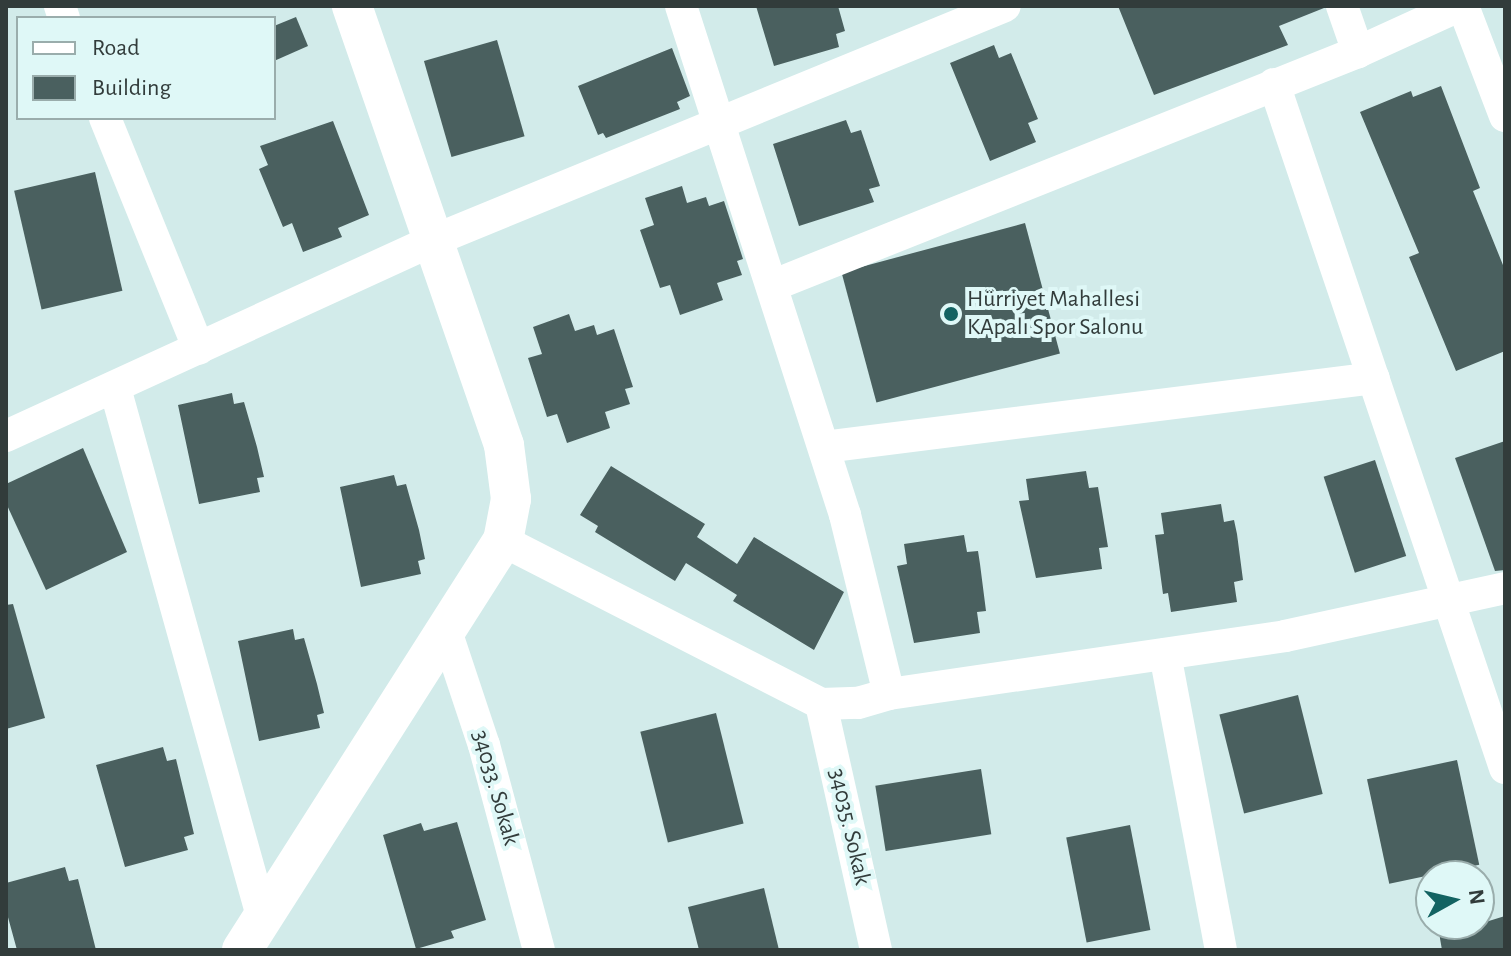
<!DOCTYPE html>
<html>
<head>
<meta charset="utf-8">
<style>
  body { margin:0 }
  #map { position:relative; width:1511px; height:956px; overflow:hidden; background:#d2ebea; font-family:"Alegreya Sans",sans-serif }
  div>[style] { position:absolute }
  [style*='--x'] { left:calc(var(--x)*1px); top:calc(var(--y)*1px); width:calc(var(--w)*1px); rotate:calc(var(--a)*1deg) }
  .building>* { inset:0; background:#4a605f; transform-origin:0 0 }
  .minor>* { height:32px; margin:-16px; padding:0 16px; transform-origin:16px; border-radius:16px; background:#fff }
  .tertiary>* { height:40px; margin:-20px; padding:0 20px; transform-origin:20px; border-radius:20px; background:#fff }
  .dots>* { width:22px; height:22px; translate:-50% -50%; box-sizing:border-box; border:4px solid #dff8f7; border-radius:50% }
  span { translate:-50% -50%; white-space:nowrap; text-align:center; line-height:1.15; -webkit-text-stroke:8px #dff8f7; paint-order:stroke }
  .poi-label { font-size:24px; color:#323c3b }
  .left { translate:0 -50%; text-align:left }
  .street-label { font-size:24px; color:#323c3b }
  .frame { position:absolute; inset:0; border:8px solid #323c3b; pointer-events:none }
  .legend { position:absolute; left:16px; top:16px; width:260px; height:104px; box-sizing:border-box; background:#dff8f7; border:2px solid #9aadac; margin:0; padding:10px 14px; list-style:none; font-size:24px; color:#323c3b }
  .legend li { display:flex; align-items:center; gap:16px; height:40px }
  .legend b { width:40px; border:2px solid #9aadac }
  .north { position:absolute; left:1415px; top:860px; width:80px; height:80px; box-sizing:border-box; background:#dff8f7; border:2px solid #9aadac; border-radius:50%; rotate:82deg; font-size:22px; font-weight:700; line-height:32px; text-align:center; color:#323c3b }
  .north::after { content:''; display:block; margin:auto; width:28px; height:36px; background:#136362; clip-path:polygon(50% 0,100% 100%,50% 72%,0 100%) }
</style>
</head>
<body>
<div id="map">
  <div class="building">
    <i style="clip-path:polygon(756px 6px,838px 6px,845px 31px,836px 34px,839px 47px,774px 66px)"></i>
    <i style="clip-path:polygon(1118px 6px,1324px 6px,1324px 8px,1279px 26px,1288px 45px,1154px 95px)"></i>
    <i style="clip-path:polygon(296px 17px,308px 46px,274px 61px,274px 26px)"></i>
    <i style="left:497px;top:40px;width:100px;height:76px;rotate:74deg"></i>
    <i style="clip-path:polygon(994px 45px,999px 58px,1011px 53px,1038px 119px,1028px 123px,1036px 142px,990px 161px,950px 63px)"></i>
    <i style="clip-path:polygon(672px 48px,690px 96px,677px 102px,680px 109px,606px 138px,603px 133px,598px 135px,578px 86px)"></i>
    <i style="clip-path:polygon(1441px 86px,1480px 188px,1473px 191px,1505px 270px,1505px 351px,1456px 371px,1409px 257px,1419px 253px,1360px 112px,1411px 91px,1413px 97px)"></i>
    <i style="clip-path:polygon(846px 120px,851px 133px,861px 130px,880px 186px,869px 189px,874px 202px,799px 226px,773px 144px)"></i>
    <i style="clip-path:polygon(333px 121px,369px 215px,338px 228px,342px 237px,303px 252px,292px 223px,283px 227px,259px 169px,268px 165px,260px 146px)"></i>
    <i style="left:95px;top:172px;width:122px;height:83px;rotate:77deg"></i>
    <i style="clip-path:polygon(682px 186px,687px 203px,706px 197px,709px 206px,724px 201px,743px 259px,737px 261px,742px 275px,717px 283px,723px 300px,680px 315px,670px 285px,660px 288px,640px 230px,654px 225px,645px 198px)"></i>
    <i style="left:1025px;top:223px;width:135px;height:190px;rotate:75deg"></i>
    <i style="clip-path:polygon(569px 314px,575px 331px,594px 325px,597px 335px,614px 329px,633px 387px,625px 389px,630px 404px,605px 412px,610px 428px,567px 443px,557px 414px,547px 417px,528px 358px,542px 354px,533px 327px)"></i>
    <i style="clip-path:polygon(232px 393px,234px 404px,244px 402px,257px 447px,264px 477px,257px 478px,260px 492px,199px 504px,178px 405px)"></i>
    <i style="clip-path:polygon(1505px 441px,1505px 570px,1495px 571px,1455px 458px)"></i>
    <i style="clip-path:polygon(83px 448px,127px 552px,46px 590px,6px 503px,6px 484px)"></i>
    <i style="left:1375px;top:460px;width:101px;height:54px;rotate:72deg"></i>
    <i style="clip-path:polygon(611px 466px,705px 524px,697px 537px,737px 564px,754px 537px,844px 592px,814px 650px,733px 601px,737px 595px,686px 563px,675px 581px,595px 532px,598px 526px,580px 515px)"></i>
    <i style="clip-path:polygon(1086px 471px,1089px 488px,1098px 487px,1108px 547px,1099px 548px,1102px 569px,1036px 578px,1019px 501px,1029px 500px,1026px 479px)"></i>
    <i style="clip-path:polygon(394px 475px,397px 486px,406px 484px,419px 530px,425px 559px,418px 561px,421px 574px,361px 587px,340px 487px)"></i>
    <i style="clip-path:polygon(1221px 504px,1224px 522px,1234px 520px,1237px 534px,1243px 580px,1234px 582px,1237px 602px,1171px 612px,1168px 593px,1163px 594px,1155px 535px,1164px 534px,1161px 513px)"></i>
    <i style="clip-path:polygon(964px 535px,967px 552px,978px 551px,980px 564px,986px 611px,977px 612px,980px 633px,914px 643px,897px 566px,907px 564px,904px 544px)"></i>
    <i style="clip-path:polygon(13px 604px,45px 718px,6px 729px,6px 605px)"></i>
    <i style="clip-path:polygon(293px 629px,295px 640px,304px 638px,317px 684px,324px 713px,317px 715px,320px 728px,259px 741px,238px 641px)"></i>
    <i style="left:1298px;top:695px;width:102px;height:81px;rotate:76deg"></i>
    <i style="left:716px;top:713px;width:114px;height:78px;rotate:76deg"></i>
    <i style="clip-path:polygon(163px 747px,167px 761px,176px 759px,194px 834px,184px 837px,188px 850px,125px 867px,96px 765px)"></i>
    <i style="left:1457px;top:760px;width:107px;height:92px;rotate:78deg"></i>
    <i style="left:981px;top:769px;width:66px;height:107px;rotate:81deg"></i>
    <i style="clip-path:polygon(457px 822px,486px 920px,451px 931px,454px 938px,416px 949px,383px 835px,421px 823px,424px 831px)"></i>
    <i style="left:1130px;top:825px;width:107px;height:65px;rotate:79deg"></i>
    <i style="clip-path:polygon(65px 867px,69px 881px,78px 879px,96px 950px,17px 950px,6px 910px,6px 883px)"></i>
    <i style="clip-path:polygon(764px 888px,779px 950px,699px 950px,688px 907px)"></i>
    <i style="clip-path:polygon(1505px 916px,1505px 950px,1442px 950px,1438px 927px,1479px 924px)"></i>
  </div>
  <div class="minor">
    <i style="--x:60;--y:6;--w:13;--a:72"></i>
    <i style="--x:681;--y:6;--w:535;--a:72.14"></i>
    <i style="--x:845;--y:515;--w:184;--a:76.2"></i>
    <i style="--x:1342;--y:6;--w:49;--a:70.8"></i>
    <i style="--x:1463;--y:6;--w:118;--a:69.1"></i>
    <i style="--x:1274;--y:84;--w:722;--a:71.34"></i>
    <i style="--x:105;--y:118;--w:249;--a:67.9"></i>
    <i style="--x:774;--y:285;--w:629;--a:-21.75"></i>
    <i style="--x:1358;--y:52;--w:111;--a:-24.5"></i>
    <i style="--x:115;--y:388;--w:548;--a:74.44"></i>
    <i style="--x:6;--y:436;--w:469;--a:-24.6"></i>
    <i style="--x:432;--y:241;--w:619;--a:-22.3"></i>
    <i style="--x:824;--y:447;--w:554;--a:-7.15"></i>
    <i style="--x:503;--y:541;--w:357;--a:27.1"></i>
    <i style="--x:821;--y:704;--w:37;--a:-2"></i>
    <i style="--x:858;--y:703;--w:32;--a:-16"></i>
    <i style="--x:889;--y:694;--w:400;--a:-8.3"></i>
    <i style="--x:1285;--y:636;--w:225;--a:-12.3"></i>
    <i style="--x:445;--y:628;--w:123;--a:71.6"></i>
    <i style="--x:484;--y:745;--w:212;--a:75"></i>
    <i style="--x:1165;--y:654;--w:301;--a:79.3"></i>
    <i style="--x:821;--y:704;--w:252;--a:77.4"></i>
  </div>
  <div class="tertiary">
    <i style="--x:242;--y:950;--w:485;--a:-57.5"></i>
    <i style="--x:503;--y:541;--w:43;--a:-79.2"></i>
    <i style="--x:511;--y:499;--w:54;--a:-97.4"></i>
    <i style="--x:504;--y:445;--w:465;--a:-109.1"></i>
  </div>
  <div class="dots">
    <i style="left:951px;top:314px;background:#136362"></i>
  </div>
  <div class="poi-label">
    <span class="left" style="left:967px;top:314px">Hürriyet Mahallesi<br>KApalı Spor Salonu</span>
  </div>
  <div class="street-label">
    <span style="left:495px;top:788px;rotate:74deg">34033. Sokak</span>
    <span style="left:849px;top:827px;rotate:77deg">34035. Sokak</span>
  </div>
  <div class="frame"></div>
  <ul class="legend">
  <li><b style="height:10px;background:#fff"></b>Road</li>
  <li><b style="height:22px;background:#4a605f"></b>Building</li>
  </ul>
  <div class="north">N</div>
</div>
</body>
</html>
